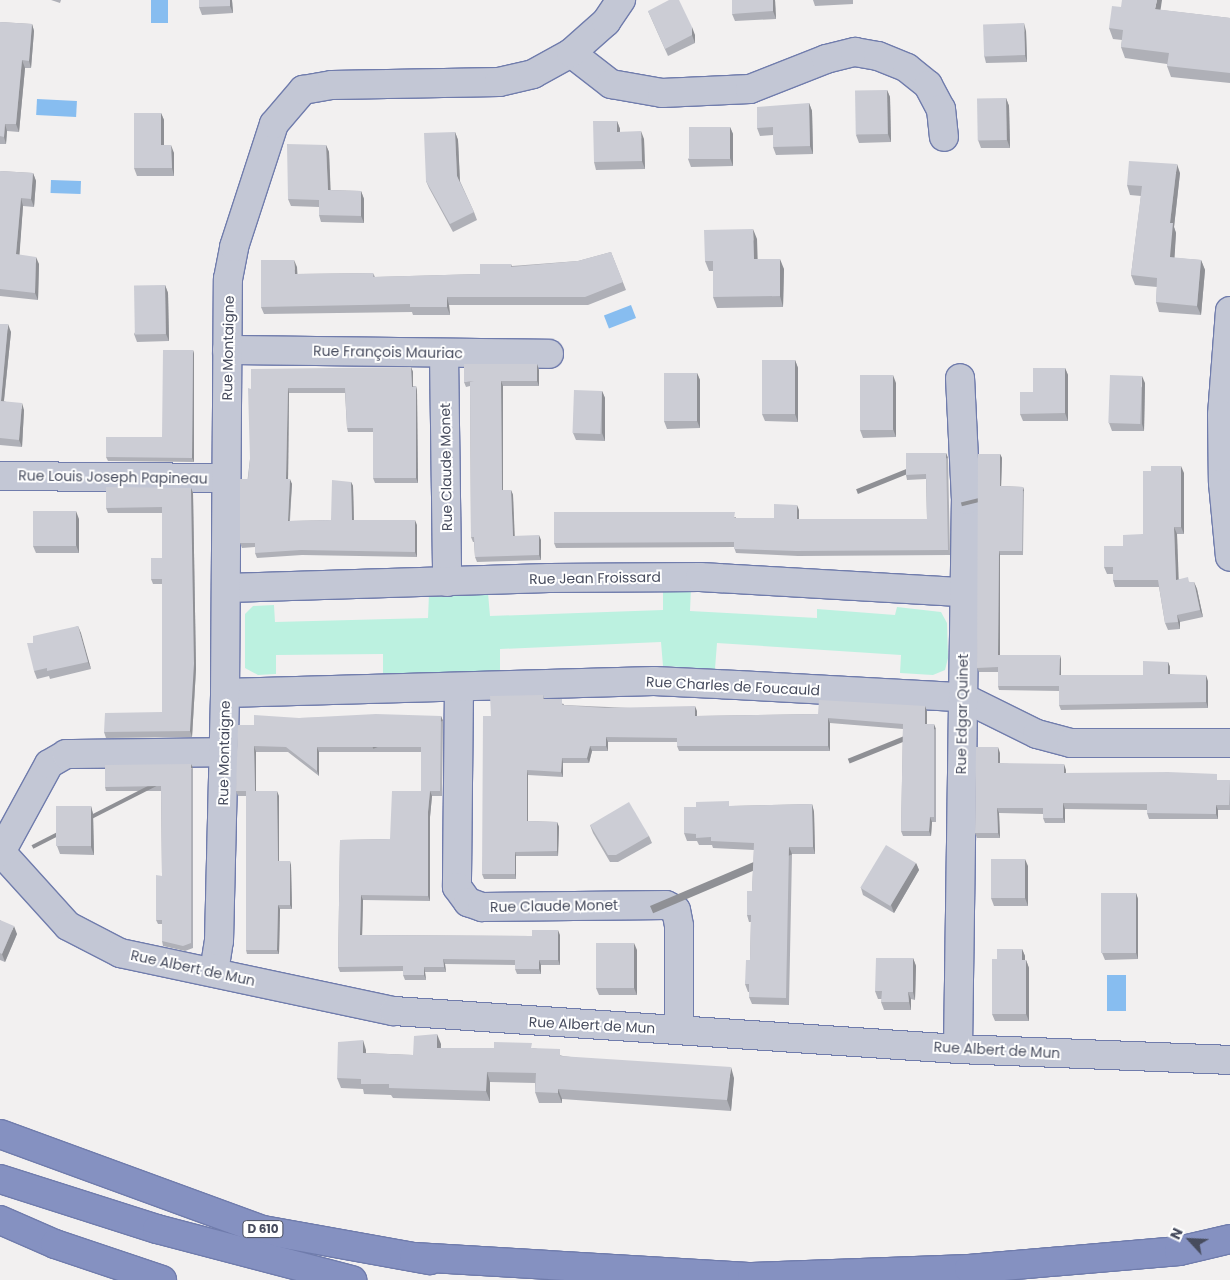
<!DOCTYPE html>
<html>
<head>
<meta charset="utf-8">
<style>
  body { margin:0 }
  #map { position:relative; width:1230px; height:1280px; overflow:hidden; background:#f2f0f0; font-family:Poppins,sans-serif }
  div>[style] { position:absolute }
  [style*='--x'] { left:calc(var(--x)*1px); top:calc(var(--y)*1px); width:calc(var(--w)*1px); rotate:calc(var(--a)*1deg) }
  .green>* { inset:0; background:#bcf1e0 }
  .water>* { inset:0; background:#87bdf0; transform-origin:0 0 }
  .roads { filter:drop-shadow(1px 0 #707cac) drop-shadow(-1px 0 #707cac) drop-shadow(0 1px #707cac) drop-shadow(0 -1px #707cac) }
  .minor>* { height:28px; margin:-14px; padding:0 14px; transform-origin:14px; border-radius:14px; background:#c3c7d5 }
  .highway>* { height:28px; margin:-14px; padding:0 14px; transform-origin:14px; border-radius:14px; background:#8591c1 }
  .wall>* { inset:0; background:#afb0b7 }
  .shaded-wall>* { inset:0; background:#8f9095; transform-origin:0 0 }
  .building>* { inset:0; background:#cccdd5; transform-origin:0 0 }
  span { translate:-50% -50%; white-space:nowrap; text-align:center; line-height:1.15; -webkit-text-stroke:4px #fff; paint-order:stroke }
  .shield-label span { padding:1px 4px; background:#fff; border:1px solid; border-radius:4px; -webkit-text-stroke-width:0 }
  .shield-label { font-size:12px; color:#474c5e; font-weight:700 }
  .street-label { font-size:14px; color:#474c5e }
  .north { position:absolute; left:1165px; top:1215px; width:50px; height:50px; -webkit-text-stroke:4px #fff; paint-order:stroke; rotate:295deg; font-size:14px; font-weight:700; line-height:20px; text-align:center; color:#474c5e }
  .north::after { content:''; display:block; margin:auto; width:18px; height:22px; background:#474c5e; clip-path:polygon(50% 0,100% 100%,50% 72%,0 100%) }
</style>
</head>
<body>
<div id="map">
  <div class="green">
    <i style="clip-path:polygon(663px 587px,691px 588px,690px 611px,817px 618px,817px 609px,895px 615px,897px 607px,941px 612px,947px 623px,948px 658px,945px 670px,933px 675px,900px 673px,901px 655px,717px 643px,715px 669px,663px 666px,661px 642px,500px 649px,500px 674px,383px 677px,383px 654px,276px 655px,276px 674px,258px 675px,245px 668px,245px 614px,253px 606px,274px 605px,275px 622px,428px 618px,429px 594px,488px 593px,490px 616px,663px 610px)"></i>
  </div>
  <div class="water">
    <i style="left:151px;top:0;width:17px;height:23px"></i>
    <i style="left:37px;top:99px;width:40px;height:16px;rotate:3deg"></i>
    <i style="left:51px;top:180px;width:30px;height:13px;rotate:2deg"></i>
    <i style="left:631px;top:305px;width:14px;height:29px;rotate:69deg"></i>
    <i style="left:1107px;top:975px;width:19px;height:36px"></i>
  </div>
  <div class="roads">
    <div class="minor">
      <i style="--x:571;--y:53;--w:51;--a:37.8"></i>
      <i style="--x:611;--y:84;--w:52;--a:10"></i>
      <i style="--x:662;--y:93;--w:88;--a:-2.6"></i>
      <i style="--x:750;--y:89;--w:82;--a:-21.5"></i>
      <i style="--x:826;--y:59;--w:30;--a:-14"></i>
      <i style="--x:855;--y:52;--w:23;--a:10"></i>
      <i style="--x:878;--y:56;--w:31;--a:22"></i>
      <i style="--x:907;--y:68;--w:27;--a:39"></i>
      <i style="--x:928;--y:85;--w:27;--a:62"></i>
      <i style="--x:941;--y:109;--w:28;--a:84"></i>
      <i style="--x:1230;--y:311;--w:104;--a:94.4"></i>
      <i style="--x:1222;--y:415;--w:68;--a:89.2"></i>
      <i style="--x:1223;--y:483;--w:74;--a:84.6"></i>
      <i style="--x:227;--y:350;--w:322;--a:0.7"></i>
      <i style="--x:444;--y:353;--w:229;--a:89.2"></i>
      <i style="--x:0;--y:476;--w:226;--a:0.5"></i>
      <i style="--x:227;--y:588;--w:322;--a:-1.8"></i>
      <i style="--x:549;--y:578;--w:151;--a:-0.4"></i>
      <i style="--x:700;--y:577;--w:264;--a:3.3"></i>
      <i style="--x:459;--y:688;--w:199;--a:90.6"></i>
      <i style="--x:457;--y:887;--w:19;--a:54"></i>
      <i style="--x:468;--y:902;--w:15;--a:20"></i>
      <i style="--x:482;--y:907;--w:184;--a:-0.6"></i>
      <i style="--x:666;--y:905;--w:11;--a:27"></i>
      <i style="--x:676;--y:910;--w:16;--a:79"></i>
      <i style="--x:679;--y:926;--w:104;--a:90"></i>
      <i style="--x:225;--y:693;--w:429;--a:-1.6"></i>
      <i style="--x:654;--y:681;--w:83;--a:2.8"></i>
      <i style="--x:737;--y:685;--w:225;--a:3.1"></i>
      <i style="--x:962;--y:697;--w:84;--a:26.3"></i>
      <i style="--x:1037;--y:734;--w:35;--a:15"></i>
      <i style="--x:1071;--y:743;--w:159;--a:0"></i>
      <i style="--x:0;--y:851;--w:101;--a:47.8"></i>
      <i style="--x:68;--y:926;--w:59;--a:27.4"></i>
      <i style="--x:120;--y:953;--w:280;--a:12"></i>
      <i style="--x:394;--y:1011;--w:565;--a:3.85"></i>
      <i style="--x:958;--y:1049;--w:272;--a:2.3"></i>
      <i style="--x:1;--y:852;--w:100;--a:-61.4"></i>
      <i style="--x:49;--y:764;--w:20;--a:-30"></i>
      <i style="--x:66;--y:754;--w:158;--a:-0.7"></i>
      <i style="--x:214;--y:972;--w:31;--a:-81"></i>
      <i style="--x:219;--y:941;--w:248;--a:-88.6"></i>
      <i style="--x:225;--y:693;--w:414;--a:-89.6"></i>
      <i style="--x:228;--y:279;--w:33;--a:-79"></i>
      <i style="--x:234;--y:247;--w:129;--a:-72"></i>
      <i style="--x:274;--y:124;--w:45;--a:-49.5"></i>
      <i style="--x:303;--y:90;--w:29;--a:-10"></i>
      <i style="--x:332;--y:85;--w:167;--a:-1"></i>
      <i style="--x:499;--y:82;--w:35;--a:-13"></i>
      <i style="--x:533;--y:74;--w:43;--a:-28.9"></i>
      <i style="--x:571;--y:53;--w:47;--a:-41.5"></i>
      <i style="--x:606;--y:22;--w:27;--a:-56"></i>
      <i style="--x:958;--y:1049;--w:549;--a:-89.17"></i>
      <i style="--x:966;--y:500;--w:122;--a:-92.8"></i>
    </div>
    <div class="highway">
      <i style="--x:0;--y:1134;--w:280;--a:20.1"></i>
      <i style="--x:263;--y:1230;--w:170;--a:10.2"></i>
      <i style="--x:0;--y:1179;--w:165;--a:17.7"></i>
      <i style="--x:157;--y:1229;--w:202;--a:14.7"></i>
      <i style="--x:0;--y:1220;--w:60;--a:23.6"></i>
      <i style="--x:55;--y:1244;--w:113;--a:18.6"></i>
      <i style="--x:414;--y:1257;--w:339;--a:3.4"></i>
      <i style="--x:752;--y:1277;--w:217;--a:-2.1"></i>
      <i style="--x:969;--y:1269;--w:211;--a:-4.9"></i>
      <i style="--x:1179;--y:1251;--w:52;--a:-13.2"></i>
    </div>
  </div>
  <div class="wall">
    <i style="clip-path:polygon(51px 0,61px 0,60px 3px)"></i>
    <i style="clip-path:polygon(232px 0,233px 13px,202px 15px,199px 7px)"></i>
    <i style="clip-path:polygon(775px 0,776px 19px,735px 21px,732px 14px)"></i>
    <i style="clip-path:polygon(813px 0,853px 0,853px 4px,815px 6px)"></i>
    <i style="clip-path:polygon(1161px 10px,1230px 18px,1230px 83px,1171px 77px,1167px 66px,1167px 64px,1125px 58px,1121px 47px,1122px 40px,1113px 39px,1109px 28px)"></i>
    <i style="clip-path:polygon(648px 11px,695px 35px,695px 43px,668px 56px)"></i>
    <i style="clip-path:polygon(0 22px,32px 24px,34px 31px,31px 68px,25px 68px,19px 132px,7px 131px,6px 144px,0 144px)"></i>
    <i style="clip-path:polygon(1026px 31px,1027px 62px,986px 63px,984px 55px)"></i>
    <i style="clip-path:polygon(887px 90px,890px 97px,891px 142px,859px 143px,856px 135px)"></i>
    <i style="clip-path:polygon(1006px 98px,1009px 106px,1010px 148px,981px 148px,978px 140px)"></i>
    <i style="clip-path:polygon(809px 103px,812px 111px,813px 154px,776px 155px,773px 147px,773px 135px,760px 136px,757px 128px)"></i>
    <i style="clip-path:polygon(161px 113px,164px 120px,164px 145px,174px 153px,174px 176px,137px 176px,134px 168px)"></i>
    <i style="clip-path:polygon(617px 121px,620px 129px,620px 132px,644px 139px,645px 169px,596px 170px,594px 162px)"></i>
    <i style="clip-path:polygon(730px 127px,733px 134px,733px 166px,691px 167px,688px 159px)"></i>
    <i style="clip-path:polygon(455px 132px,458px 140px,460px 181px,474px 212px,477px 220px,453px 232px,429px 188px,426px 181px)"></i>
    <i style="clip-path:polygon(326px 145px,329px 152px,330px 190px,361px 191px,364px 199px,364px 223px,321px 222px,319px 215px,319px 207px,291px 206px,288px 199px)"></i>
    <i style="clip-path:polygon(0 171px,33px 173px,36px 181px,34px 207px,23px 206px,19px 255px,39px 264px,38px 300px,0 296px)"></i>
    <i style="clip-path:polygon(1180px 173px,1174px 227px,1176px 233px,1174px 258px,1201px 260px,1205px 270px,1201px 315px,1159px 312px,1156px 302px,1157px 287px,1135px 285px,1131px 275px,1141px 196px,1130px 195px,1127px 185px)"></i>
    <i style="clip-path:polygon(757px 239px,757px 259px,784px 269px,783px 307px,717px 308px,713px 297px,713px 271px,709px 271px,705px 261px)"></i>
    <i style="clip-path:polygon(611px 252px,626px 290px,588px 305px,449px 305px,450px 315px,413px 315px,412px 312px,264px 314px,261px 307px,297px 267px,297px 274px,373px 273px,375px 277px,480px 274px,511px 264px,512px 266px,578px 261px)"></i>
    <i style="clip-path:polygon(165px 285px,168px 293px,169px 341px,137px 342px,134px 334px)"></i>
    <i style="clip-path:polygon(0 324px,11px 332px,4px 401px,24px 410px,22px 447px,0 445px)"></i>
    <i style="clip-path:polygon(193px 350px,194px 354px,194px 462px,108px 461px,106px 457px,162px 437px)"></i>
    <i style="clip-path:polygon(795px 360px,798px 368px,798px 422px,765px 421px,762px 414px)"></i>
    <i style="clip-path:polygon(537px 364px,539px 370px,539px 386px,503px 386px,503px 490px,511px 490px,513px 495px,514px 536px,541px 540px,541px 560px,477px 562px,475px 557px,474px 542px,473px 542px,471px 537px,470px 386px,466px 387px,464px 382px)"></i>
    <i style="clip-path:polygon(411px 367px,413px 372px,413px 386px,416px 386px,417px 391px,418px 483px,375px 483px,373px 478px,373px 432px,348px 432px,347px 428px,345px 393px,289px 393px,288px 479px,292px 484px,290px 521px,331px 520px,351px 482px,353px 486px,354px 520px,417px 525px,417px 557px,302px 555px,257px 558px,255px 553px,255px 547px,242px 548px,240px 543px,250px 459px,251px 389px)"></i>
    <i style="clip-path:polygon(1065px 368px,1068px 375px,1068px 421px,1023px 421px,1020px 414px,1033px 392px)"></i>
    <i style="clip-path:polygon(697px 373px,700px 380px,700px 428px,667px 429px,664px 421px)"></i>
    <i style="clip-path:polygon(896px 383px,896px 437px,863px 438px,860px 430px)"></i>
    <i style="clip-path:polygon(1145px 383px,1144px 431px,1112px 431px,1109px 423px)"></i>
    <i style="clip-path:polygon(602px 391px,605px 398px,605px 441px,576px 440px,573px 433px)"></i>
    <i style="clip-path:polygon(946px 453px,948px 458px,950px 555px,798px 556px,736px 553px,734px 547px,556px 548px,554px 543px,736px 517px,736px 518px,774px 518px,799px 510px,799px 519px,927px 519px,926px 479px,907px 480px,906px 475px)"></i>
    <i style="clip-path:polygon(1000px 454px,1002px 458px,1001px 486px,1023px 487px,1024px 491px,1023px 555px,1000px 555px,1000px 655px,1061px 659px,1061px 675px,1143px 675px,1168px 662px,1170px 667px,1170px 674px,1208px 681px,1208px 708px,1061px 710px,1059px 705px,1059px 691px,999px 690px,998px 686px,998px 672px,979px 672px,977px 668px)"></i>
    <i style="clip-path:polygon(1184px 473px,1184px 534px,1177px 534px,1178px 579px,1190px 582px,1194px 582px,1197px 589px,1203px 617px,1180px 622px,1180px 629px,1168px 630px,1165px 623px,1159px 587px,1115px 587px,1113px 580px,1113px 574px,1107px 574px,1104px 567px,1123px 546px,1143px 534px)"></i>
    <i style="clip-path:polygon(191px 488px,193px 493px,196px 669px,192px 737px,106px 738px,104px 732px,162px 712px,162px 584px,153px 584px,151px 579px,162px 558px,162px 513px,108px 513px,106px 508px)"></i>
    <i style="clip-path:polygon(79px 519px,79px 553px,36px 553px,33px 546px)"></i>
    <i style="clip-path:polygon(78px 626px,91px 669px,50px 679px,49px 676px,37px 679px,34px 671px,33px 643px)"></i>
    <i style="clip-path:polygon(543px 695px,544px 699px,564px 704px,564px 705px,697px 711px,697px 716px,818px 714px,927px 711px,927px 724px,936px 729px,936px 822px,932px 822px,931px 836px,903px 836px,901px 831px,903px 729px,830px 723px,830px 751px,679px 751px,677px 746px,677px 742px,608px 742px,608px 751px,592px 751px,589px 763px,563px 763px,563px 777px,528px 775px,528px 821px,557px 822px,559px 827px,558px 856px,516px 856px,516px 879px,484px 879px,482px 874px,491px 716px)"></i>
    <i style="clip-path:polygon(441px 716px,443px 721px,442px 796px,432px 796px,430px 817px,430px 901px,363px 900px,362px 935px,532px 936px,560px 935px,560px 965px,541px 965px,541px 974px,517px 974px,515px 969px,515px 965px,445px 964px,446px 972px,425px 972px,426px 980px,405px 980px,403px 975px,403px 971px,340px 972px,338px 967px,340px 840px,390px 839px,421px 791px,421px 752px,319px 752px,319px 776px,288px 752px,256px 752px,256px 791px,279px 796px,279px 861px,291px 865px,292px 909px,280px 909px,279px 954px,247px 954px,246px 950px,246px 796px,238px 796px,236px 791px,254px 725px,299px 718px)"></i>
    <i style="clip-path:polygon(1000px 753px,1000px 763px,1066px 770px,1066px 773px,1230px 781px,1230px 810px,1218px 810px,1218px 819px,1149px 819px,1147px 813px,1147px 810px,1065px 809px,1065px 823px,1045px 823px,1043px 818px,1043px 814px,999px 813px,1000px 838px,977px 838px,975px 833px)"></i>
    <i style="clip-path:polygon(193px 768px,193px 948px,185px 951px,163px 946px,162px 941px,162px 924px,158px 924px,156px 920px,162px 876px,161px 791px,106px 791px,105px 787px)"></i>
    <i style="clip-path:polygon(812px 804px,814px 812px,815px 854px,792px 854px,789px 1005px,752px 1004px,749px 997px,749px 992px,748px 992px,745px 984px,750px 960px,751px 922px,749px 922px,747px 915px,752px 891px,754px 850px,713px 848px,712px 845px,699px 845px,697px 841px,687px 841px,684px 833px,731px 806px)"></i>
    <i style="clip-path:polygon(91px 806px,93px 814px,94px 855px,60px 854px,57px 846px)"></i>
    <i style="clip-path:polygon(590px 825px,649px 836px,652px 843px,618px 862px,610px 862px,593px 833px)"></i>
    <i style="clip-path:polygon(916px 863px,919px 870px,894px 913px,863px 895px,861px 888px)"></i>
    <i style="clip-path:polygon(1028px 866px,1028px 906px,994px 906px,991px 898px)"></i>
    <i style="clip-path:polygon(1136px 893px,1138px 899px,1138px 959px,1105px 960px,1102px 953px)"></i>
    <i style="clip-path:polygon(0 920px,17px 934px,5px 962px,0 960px)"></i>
    <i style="clip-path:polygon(1022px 949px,1025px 956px,1025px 960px,1026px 960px,1029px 968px,1029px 1021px,995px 1021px,992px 1014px,997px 959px)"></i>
    <i style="clip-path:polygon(637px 950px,637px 995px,599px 995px,596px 988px)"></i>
    <i style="clip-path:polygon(913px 958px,916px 966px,915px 1000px,911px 999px,911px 1010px,884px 1010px,881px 1002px,882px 999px,878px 999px,875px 991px)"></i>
    <i style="clip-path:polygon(441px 1044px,441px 1048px,534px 1048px,563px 1056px,734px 1078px,731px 1111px,562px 1099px,562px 1103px,539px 1103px,535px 1092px,535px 1083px,490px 1082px,490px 1101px,393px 1098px,391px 1095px,364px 1094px,363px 1089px,341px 1088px,337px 1078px,366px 1050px,366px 1053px,413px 1055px)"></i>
  </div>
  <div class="shaded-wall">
    <i style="clip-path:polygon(230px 0,232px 0,233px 13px,230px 6px)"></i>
    <i style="clip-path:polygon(773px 0,775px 0,776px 19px,773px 11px)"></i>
    <i style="clip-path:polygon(1157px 0,1162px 0,1159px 20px,1155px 9px)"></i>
    <i style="clip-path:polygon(1024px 23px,1026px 31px,1027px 62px,1025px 55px)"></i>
    <i style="clip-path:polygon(32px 24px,34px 31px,31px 68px,29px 61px)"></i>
    <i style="clip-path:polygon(692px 27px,695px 35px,695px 43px,692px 35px)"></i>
    <i style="clip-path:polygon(22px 60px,25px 68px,19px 132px,16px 124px)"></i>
    <i style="clip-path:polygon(887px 90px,890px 97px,891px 142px,888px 134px)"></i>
    <i style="clip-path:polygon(1006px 98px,1009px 106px,1010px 148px,1007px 140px)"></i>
    <i style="clip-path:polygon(809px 103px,812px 111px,813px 154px,810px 146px)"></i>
    <i style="clip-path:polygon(161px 113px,164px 120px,164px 153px,161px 145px)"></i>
    <i style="clip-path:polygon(617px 121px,620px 129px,620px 139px,617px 132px)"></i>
    <i style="clip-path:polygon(5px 124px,7px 131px,6px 144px,4px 137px)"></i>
    <i style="clip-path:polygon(730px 127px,733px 134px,733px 166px,730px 158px)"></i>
    <i style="clip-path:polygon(641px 131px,644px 139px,645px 169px,642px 161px)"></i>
    <i style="clip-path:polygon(455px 132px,458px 140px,460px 184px,457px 176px)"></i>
    <i style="clip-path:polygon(171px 145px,174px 153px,174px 176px,172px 168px)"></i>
    <i style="clip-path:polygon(326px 145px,329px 152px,331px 198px,328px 190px)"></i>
    <i style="clip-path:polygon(1177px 164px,1180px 173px,1174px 227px,1176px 233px,1174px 267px,1170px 257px,1170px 223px)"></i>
    <i style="clip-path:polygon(33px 173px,36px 181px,34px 207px,31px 199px)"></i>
    <i style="clip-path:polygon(361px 191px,364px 199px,364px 223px,361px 216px)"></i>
    <i style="clip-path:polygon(21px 198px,23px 206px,19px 262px,16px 254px)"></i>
    <i style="clip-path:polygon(753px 229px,757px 239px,758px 270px,754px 259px)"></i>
    <i style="clip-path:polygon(36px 257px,39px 264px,38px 300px,35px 293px)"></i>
    <i style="clip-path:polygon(780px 259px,784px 269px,783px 307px,780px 296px)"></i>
    <i style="clip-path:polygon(294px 260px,297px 267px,298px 282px,295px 274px)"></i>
    <i style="clip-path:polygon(1201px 260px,1205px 270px,1201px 315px,1197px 306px)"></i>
    <i style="clip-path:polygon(165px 285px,168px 293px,169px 341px,166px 334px)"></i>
    <i style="clip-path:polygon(447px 297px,449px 305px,450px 315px,447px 307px)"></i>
    <i style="clip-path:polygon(8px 324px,11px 332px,3px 409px,1px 401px)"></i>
    <i style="clip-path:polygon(193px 350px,194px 354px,194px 462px,192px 458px)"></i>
    <i style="clip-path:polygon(795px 360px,798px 368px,798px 422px,795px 414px)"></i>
    <i style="clip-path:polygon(537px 364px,539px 370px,539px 386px,537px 381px)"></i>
    <i style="clip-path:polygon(411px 367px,413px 372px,413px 391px,412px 387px)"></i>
    <i style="clip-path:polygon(1065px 368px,1068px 375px,1068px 421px,1065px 413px)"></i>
    <i style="clip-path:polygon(697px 373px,700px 380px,700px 428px,697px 421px)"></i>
    <i style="clip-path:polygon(893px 375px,896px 383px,896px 437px,893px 429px)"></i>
    <i style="clip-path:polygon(1142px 376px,1145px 383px,1144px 431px,1142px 424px)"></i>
    <i style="clip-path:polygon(501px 381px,503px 386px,503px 495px,502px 490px)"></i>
    <i style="clip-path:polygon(416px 386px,417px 391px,418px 483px,416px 478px)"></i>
    <i style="clip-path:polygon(288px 388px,289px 393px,288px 484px,286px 479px)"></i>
    <i style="clip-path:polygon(602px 391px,605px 398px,605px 441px,602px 433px)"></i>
    <i style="clip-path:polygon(22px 403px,24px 410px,22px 447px,19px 440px)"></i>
    <i style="left:946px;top:453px;width:5px;height:97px;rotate:68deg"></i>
    <i style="clip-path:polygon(1000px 454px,1002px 458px,1001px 491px,1000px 486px)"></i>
    <i style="clip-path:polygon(1181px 466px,1184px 473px,1184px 534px,1181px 527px)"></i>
    <i style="clip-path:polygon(290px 479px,292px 484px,289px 526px,288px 521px)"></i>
    <i style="clip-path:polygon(351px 482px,353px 486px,354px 525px,352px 520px)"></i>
    <i style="left:1023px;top:487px;width:4px;height:64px;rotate:76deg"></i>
    <i style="clip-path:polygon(191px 488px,193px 493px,196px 669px,192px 737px,190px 731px)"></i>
    <i style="clip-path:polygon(511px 490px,513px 495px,515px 541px,513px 536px)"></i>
    <i style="clip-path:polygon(797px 505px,799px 510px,799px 524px,797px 519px)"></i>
    <i style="clip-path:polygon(76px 511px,79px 519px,79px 553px,76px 545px)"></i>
    <i style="clip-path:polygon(415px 520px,417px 525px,417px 557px,415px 552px)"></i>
    <i style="clip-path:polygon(1174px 527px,1177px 534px,1179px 587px,1176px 580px)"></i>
    <i style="clip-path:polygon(539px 535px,541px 540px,541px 560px,539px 555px)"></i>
    <i style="clip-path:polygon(999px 551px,1000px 555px,1000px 659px,998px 655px)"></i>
    <i style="clip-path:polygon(1194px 582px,1197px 589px,1203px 617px,1200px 610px)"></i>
    <i style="clip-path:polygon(1177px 615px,1180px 622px,1180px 629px,1178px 622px)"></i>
    <i style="clip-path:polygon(78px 626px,81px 633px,91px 669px,88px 662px)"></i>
    <i style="clip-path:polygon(1060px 655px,1061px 659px,1061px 691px,1059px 686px)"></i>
    <i style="clip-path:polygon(1168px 662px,1170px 667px,1170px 680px,1168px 674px)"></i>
    <i style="clip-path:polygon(1206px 675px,1208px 681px,1208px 708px,1206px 702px)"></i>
    <i style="clip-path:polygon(695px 706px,697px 711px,697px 721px,695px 716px)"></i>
    <i style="clip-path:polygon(925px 706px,927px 711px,927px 729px,925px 724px)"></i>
    <i style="left:441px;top:716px;width:5px;height:75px;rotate:68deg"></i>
    <i style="clip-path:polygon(828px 718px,830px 723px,830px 751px,828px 746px)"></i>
    <i style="left:934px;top:724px;width:5px;height:93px;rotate:68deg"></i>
    <i style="clip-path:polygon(606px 737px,608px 742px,608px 751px,606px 746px)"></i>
    <i style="clip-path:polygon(254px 746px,256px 752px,256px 796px,255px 791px)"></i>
    <i style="clip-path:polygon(590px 746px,592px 751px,589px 763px,587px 758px)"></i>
    <i style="clip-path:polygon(317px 747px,319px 752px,319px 776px,317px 771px)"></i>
    <i style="clip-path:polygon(998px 747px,1000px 753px,1000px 768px,998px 763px)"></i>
    <i style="clip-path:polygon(562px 758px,563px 763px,563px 777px,561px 772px)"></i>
    <i style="left:191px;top:764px;width:4px;height:179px;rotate:63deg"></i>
    <i style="clip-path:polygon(1064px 764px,1066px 770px,1066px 779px,1064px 773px)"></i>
    <i style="clip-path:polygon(527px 770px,528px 775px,528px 826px,527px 821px)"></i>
    <i style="clip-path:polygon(277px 791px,279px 796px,279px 866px,278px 861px)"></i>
    <i style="clip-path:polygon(430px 791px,432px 796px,430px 817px,430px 901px,428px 896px,428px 812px)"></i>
    <i style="clip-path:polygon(1063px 803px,1065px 809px,1065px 823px,1063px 818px)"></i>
    <i style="clip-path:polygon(812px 804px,814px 812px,815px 854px,813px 847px)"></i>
    <i style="clip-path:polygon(1216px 805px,1218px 810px,1218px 819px,1216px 814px)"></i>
    <i style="clip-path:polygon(91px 806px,93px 814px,94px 855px,91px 847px)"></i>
    <i style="clip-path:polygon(997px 808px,999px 813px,1000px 838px,998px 833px)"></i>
    <i style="clip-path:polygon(930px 817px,932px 822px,931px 836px,929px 831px)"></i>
    <i style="clip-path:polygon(557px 822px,559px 827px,558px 856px,557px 851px)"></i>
    <i style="left:789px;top:847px;width:8px;height:151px;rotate:67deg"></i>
    <i style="clip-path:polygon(515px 852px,516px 856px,516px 879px,515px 874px)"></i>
    <i style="clip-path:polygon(1025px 859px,1028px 866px,1028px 906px,1025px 898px)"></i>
    <i style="clip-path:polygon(290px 861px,291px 865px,292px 909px,290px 905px)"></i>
    <i style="clip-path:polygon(916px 863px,919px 870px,894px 913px,891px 905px)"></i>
    <i style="clip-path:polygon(1136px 893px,1138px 899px,1138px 959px,1136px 953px)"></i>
    <i style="clip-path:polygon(361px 895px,363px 900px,362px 940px,360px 935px)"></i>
    <i style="clip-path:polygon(278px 905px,280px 909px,279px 954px,277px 950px)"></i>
    <i style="clip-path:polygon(14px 926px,17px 934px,5px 962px,2px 954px)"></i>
    <i style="clip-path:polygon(558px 930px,560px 935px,560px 965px,558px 960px)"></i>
    <i style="clip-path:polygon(634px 943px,637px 950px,637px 995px,634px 988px)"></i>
    <i style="clip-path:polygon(1022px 949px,1025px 956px,1025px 967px,1022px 960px)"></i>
    <i style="clip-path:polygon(913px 958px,916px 966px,915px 1000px,913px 992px)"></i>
    <i style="clip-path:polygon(443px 959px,445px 964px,446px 972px,444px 967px)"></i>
    <i style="clip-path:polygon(539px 960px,541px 965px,541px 974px,539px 969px)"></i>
    <i style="clip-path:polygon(1026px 960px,1029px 968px,1029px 1021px,1026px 1014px)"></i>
    <i style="clip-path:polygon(424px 967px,425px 972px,426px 980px,424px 975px)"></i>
    <i style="clip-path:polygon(908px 992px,911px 999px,911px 1010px,909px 1002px)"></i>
    <i style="clip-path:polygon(437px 1034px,441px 1044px,440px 1058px,437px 1048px)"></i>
    <i style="clip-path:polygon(363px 1040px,366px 1050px,366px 1063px,363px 1053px)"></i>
    <i style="clip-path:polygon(731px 1067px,734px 1078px,731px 1111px,727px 1100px)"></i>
    <i style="clip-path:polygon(487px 1072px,490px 1082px,490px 1101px,486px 1091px)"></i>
    <i style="clip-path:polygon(558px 1089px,562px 1099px,562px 1103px,558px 1093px)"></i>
  </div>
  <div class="building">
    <i style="clip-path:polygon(199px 0,230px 0,230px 6px,199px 7px)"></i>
    <i style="clip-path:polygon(669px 0,679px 0,692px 27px,692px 35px,665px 49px,648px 11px)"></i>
    <i style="clip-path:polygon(732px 0,773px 0,773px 11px,732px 14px)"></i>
    <i style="clip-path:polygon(1122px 0,1157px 0,1155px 9px,1230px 18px,1230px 73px,1167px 66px,1169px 53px,1121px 47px,1123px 30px,1109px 28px,1112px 6px,1121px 7px)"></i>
    <i style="clip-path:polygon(0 22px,32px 24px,29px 61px,22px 60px,16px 124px,5px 124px,4px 137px,0 136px)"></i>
    <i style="left:1024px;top:23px;width:32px;height:41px;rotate:88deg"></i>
    <i style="left:887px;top:90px;width:44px;height:32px;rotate:89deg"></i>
    <i style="left:1006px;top:98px;width:42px;height:29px;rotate:89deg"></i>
    <i style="clip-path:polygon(809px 103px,810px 146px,773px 147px,773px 127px,757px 128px,757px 107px)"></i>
    <i style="clip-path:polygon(134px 113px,161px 113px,161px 145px,171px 145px,172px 168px,134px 168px)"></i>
    <i style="clip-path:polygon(593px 121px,617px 121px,617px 132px,641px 131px,642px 161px,594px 162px)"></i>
    <i style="left:689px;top:127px;width:41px;height:32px"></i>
    <i style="clip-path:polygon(455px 132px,457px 176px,474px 212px,450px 224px,426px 181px,424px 133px)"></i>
    <i style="clip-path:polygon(287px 144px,326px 145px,328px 190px,361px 191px,361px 216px,319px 215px,319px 200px,288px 199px)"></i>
    <i style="clip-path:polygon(1129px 161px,1177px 164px,1170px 223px,1173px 223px,1170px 257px,1201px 260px,1197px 306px,1156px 302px,1157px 278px,1131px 275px,1142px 186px,1127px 185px)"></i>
    <i style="clip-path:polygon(0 171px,33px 173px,31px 199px,21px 198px,16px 254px,36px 257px,35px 293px,0 289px)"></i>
    <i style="clip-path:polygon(753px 229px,754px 259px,780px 259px,780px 296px,713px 297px,713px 261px,705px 261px,704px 230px)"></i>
    <i style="clip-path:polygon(611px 252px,623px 282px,585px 297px,447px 297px,447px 307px,410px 307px,410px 304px,261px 307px,261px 260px,294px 260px,295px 274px,373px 273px,373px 277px,480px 274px,480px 264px,511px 264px,511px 267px,578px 261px)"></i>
    <i style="left:165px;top:285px;width:49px;height:31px;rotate:89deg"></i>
    <i style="clip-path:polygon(0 324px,8px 324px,1px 401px,22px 403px,19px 440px,0 438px)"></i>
    <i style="clip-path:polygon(163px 350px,193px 350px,192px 458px,106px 457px,106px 437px,162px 437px)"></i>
    <i style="left:762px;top:360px;width:33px;height:54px"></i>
    <i style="clip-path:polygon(464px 364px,537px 364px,537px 381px,501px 381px,502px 490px,511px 490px,513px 536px,539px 535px,539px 555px,475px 557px,474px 537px,471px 537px,470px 382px,474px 381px,464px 382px)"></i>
    <i style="clip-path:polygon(411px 367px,412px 387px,416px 386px,416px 478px,373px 478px,373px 428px,347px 428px,345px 388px,288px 388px,286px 479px,290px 479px,288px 521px,331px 520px,332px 480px,351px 482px,352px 520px,415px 520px,415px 552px,301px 550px,255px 553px,255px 543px,240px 543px,240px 479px,248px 479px,250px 459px,248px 388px,251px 389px,251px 369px)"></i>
    <i style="clip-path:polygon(1033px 368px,1065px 368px,1065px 413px,1020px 414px,1020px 392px,1033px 392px)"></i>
    <i style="left:664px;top:373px;width:33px;height:48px"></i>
    <i style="left:860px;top:375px;width:33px;height:55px"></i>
    <i style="left:1110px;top:375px;width:32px;height:48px;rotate:2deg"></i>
    <i style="left:574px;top:390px;width:28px;height:43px;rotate:2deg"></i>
    <i style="clip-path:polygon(906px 453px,946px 453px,948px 550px,796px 551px,734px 549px,734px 542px,554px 543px,554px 512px,735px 512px,734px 518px,774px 518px,774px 504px,797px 505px,797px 519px,927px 519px,926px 474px,906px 475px)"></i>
    <i style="clip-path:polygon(978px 454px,1000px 454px,1000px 486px,1023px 487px,1022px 551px,999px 551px,998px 655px,1060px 655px,1059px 686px,998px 686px,998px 667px,977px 668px)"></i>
    <i style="clip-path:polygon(1151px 466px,1181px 466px,1181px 527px,1174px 527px,1176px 580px,1188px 577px,1189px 582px,1194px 582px,1200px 610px,1177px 615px,1178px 622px,1165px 623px,1158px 580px,1113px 580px,1113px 567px,1104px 567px,1104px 546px,1123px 546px,1123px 535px,1143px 534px,1143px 471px,1151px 471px)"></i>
    <i style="clip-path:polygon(106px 487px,191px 488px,194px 664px,190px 731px,104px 732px,105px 713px,162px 712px,162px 579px,151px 579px,151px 558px,162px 558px,162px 507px,106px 508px)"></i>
    <i style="left:33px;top:511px;width:43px;height:35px"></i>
    <i style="clip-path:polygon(78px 626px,88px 662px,47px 671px,47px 668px,34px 671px,27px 643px,33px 643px,33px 636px)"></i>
    <i style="clip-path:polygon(1143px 661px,1168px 662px,1168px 674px,1206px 675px,1206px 702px,1059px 705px,1059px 675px,1143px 675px)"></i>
    <i style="clip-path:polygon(543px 695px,543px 699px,562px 699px,562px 705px,605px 708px,695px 706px,695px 716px,818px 714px,819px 700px,925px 706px,925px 724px,934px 724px,934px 817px,930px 817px,929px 831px,901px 831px,903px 724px,828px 718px,828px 746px,677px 746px,677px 738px,606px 737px,606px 746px,590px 746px,587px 758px,562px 758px,561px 772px,527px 770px,527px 821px,557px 822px,557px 851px,515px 852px,515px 874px,482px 874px,483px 716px,491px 716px,490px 696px)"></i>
    <i style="clip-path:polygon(376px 714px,441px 716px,440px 791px,430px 791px,428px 812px,428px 896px,361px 895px,360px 935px,532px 936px,532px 930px,558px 930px,558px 960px,539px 960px,539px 969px,515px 969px,515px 960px,443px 959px,444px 967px,424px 967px,424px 975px,403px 975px,403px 966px,338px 967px,340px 840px,390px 839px,392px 791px,421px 791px,421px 747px,317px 747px,317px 771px,286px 747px,254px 746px,255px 791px,236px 791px,238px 725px,254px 725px,254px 715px,299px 718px)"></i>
    <i style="clip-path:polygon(976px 747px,998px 747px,998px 763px,1064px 764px,1064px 773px,1168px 772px,1217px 774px,1217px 780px,1230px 780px,1229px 805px,1216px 805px,1216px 814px,1147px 813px,1147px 804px,1063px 803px,1063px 818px,1043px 818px,1043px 808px,997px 808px,998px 833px,975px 833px)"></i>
    <i style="clip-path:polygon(191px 764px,191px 943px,183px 946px,162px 941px,162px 920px,156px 920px,156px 875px,162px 876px,161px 786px,105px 787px,105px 765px)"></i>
    <i style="clip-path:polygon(246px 791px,277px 791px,278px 861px,290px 861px,290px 905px,278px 905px,277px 950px,246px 950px)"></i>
    <i style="clip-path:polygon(729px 801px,729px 806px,812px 804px,813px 847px,789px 847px,786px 998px,749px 997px,749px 984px,745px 984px,746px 960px,750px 960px,751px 915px,747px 915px,747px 891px,752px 891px,754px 843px,711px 841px,711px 837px,696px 838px,696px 834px,684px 833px,684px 807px,696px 807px,696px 802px)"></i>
    <i style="clip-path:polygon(629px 802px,649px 836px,616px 855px,608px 855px,590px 825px)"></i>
    <i style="left:56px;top:806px;width:35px;height:40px"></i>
    <i style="left:886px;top:845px;width:35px;height:50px;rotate:31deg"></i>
    <i style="left:991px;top:859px;width:34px;height:39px"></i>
    <i style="left:1101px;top:893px;width:35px;height:60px"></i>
    <i style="clip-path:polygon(0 920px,14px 926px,2px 954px,0 953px)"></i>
    <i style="left:596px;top:943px;width:38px;height:45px"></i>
    <i style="clip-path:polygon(997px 949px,1022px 949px,1022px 960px,1026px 960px,1026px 1014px,992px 1014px,992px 959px,997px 959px)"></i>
    <i style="clip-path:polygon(876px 958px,913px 958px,913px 992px,908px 992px,909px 1002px,881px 1002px,882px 991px,875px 991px)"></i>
    <i style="clip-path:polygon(437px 1034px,437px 1048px,494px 1048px,494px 1042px,532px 1043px,531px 1048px,560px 1049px,560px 1056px,731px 1067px,727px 1100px,558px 1089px,558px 1093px,535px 1092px,536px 1073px,487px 1072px,486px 1091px,389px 1088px,389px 1084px,361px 1084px,361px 1079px,337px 1078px,338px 1042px,363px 1040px,363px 1053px,413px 1055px,414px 1036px)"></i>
  </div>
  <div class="shield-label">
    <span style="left:263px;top:1229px">D 610</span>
  </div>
  <div class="street-label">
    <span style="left:228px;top:348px;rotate:-89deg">Rue Montaigne</span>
    <span style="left:388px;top:352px;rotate:1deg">Rue François Mauriac</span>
    <span style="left:446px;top:467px;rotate:-91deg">Rue Claude Monet</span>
    <span style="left:113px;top:477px;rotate:1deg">Rue Louis Joseph Papineau</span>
    <span style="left:595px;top:578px;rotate:-1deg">Rue Jean Froissard</span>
    <span style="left:733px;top:686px;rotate:3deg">Rue Charles de Foucauld</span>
    <span style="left:962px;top:714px;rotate:-89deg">Rue Edgar Quinet</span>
    <span style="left:224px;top:753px;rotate:-89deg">Rue Montaigne</span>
    <span style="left:554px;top:906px;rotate:-1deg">Rue Claude Monet</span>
    <span style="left:193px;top:968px;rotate:12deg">Rue Albert de Mun</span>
    <span style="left:592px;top:1025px;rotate:3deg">Rue Albert de Mun</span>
    <span style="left:997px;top:1050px;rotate:3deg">Rue Albert de Mun</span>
  </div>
  <div class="north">N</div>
</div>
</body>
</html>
